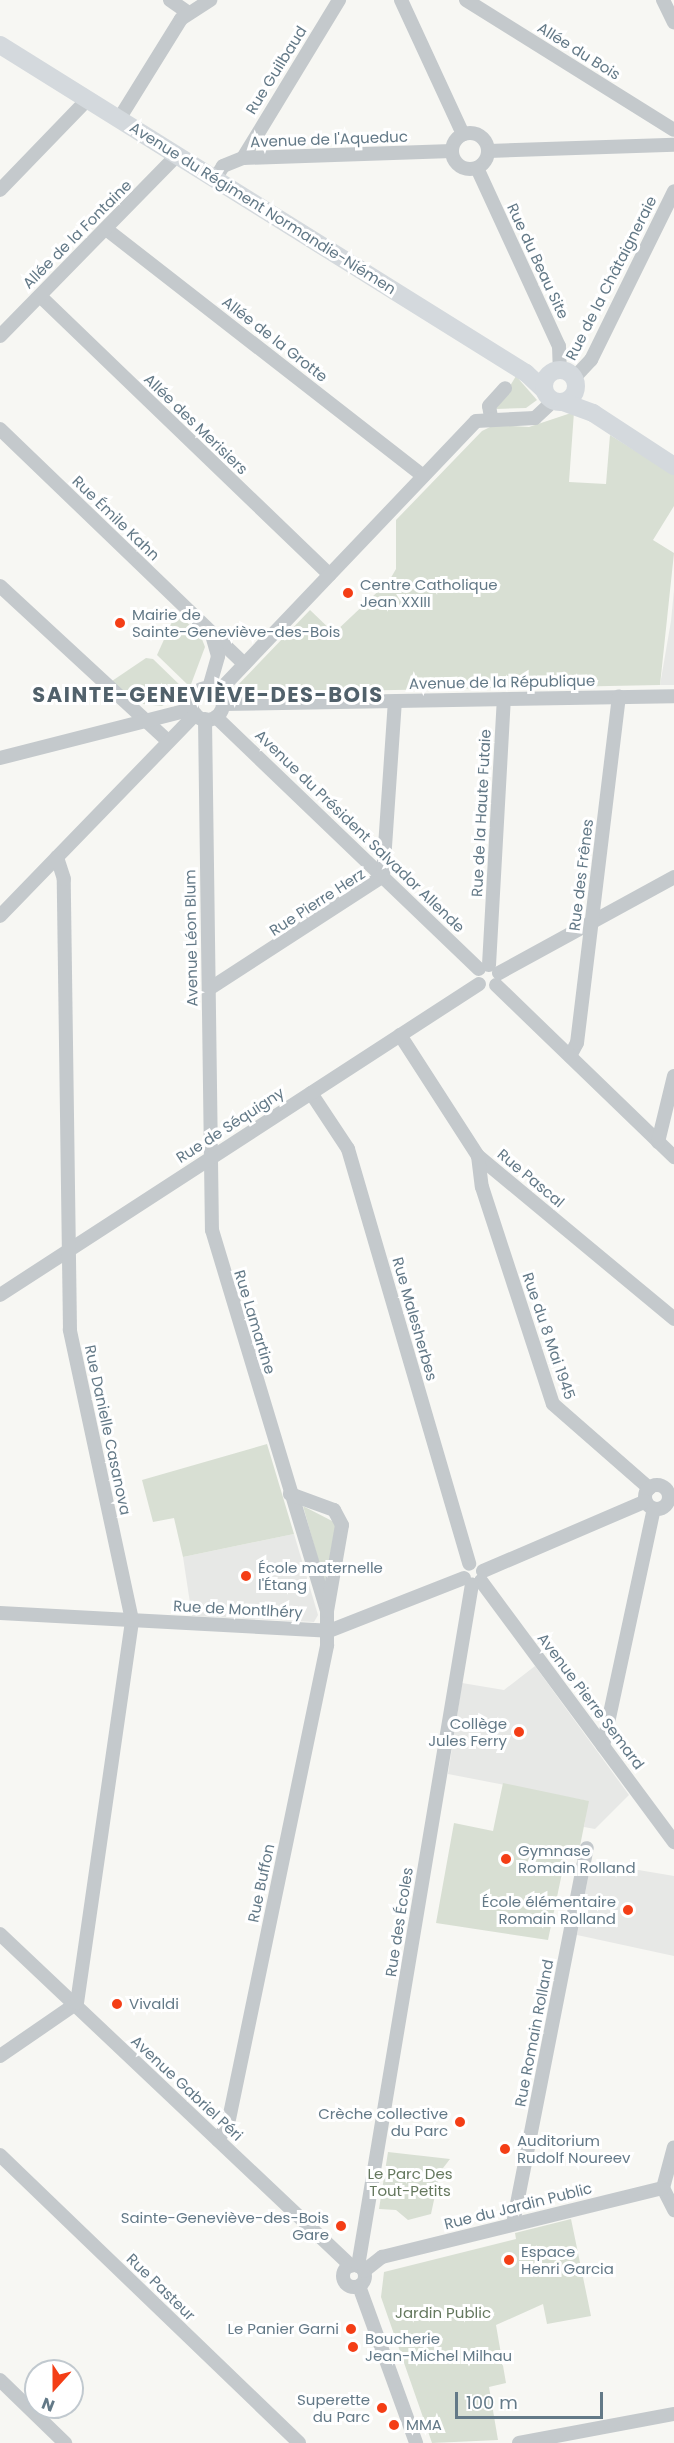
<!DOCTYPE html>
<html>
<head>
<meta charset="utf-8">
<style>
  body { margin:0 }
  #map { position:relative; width:674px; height:2443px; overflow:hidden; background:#f7f7f3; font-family:Poppins,sans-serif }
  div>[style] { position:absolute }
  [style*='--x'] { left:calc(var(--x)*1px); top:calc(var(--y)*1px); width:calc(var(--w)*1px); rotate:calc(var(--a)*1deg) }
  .built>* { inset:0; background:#e7e8e6 }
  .green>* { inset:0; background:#d8dfd3 }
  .minor>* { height:14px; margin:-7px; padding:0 7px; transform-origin:7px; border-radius:7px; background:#c4c9cc }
  .minor>.ring { margin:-7px; padding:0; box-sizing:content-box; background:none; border:14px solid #c4c9cc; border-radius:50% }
  .major>* { height:18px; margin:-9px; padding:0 9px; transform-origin:9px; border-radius:9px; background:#d4d9dd }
  .major>.ring { margin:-9px; padding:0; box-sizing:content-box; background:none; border:18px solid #d4d9dd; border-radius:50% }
  .dots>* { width:16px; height:16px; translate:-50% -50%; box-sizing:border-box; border:3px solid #fff; border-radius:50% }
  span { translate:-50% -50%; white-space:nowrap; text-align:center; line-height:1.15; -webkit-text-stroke:6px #fff; paint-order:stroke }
  .street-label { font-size:15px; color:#637987 }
  .poi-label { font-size:15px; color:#637987 }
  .left { translate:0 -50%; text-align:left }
  .right { translate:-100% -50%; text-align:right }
  .park-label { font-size:15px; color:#65785e }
  .district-label { font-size:21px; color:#51616b; font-weight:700; letter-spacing:1.5px }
  .north { position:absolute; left:24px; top:2359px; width:60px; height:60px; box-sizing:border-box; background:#fff; border:2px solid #c1c9cf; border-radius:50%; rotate:201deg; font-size:16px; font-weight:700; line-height:24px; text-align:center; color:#637987 }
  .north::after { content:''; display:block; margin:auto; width:21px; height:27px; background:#f43e16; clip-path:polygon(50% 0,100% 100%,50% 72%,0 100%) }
  .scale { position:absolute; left:455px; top:2392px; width:148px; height:27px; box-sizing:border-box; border:3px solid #637987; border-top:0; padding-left:8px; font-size:18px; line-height:21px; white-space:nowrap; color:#637987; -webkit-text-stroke:4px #fff; paint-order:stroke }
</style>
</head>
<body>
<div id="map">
  <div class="built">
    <i style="clip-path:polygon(674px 590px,674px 685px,660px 685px,671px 621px)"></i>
    <i style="clip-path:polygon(294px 1534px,318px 1615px,314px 1622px,192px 1616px,183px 1557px)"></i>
    <i style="clip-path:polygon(535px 1666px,629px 1795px,595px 1829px,584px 1827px,588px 1801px,448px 1774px,462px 1683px,504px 1690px)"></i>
    <i style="clip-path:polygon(591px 1862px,674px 1876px,674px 1956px,577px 1935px)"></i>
  </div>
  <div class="green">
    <i style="clip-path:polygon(516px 376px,537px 400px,526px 408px,496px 409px)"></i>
    <i style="clip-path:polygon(574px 412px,569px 482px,606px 484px,610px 435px,674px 475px,674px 506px,653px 540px,674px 553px,660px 685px,239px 693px,235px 688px,310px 610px,334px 633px,389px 581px,396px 569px,396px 520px,482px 431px,494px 425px,529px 427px)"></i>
    <i style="clip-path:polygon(176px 613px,200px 634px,205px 647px,190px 687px,157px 655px)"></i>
    <i style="clip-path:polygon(146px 658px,153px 659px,186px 691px,162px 706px,134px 703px,112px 681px)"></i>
    <i style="clip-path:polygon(267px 1444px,294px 1534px,183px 1557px,174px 1518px,153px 1522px,142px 1480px)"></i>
    <i style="clip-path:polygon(303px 1506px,336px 1523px,325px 1584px)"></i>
    <i style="clip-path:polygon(503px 1783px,589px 1801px,580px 1846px,571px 1845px,566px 1854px,548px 1940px,436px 1923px,454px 1823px,493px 1831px)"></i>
    <i style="clip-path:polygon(388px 2152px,450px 2159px,440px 2172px,431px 2214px,408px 2220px,396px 2210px,379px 2209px)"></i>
    <i style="clip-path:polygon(571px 2219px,591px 2316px,547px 2324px,543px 2304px,496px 2325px,506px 2383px,489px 2387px,498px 2440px,432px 2443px,381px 2297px,384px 2272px,516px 2239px,515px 2233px)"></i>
  </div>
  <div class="minor">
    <i style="--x:170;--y:0;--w:21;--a:35"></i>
    <i style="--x:401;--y:0;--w:148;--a:65.2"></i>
    <i style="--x:466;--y:0;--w:245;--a:32"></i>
    <i style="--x:663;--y:0;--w:25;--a:64"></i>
    <i style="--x:119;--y:119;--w:118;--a:-58.2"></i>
    <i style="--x:181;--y:19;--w:35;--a:-33"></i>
    <i class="ring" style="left:452px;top:133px;width:22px;height:22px"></i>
    <i style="--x:489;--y:151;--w:185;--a:-1.9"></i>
    <i style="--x:243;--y:158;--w:185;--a:-58.7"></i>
    <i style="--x:477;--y:168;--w:196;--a:65.3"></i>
    <i style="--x:559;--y:346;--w:23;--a:88"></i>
    <i style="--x:215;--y:179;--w:15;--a:-58"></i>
    <i style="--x:223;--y:166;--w:22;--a:-22"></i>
    <i style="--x:243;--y:158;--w:209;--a:-1.9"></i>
    <i style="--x:0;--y:190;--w:125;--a:-46"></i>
    <i style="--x:106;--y:229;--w:402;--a:37.9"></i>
    <i style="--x:40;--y:296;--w:402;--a:43.9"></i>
    <i style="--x:0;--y:336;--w:253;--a:-45.6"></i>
    <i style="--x:574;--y:378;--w:25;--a:-47"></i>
    <i style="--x:591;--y:360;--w:188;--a:-63.8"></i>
    <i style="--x:491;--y:417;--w:11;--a:-100"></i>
    <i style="--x:489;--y:406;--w:24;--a:-48"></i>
    <i style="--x:0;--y:429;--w:339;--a:43.9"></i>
    <i style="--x:0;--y:586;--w:229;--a:42.7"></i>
    <i style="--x:209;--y:688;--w:33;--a:-74"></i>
    <i style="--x:218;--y:656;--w:22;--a:-106"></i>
    <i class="ring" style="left:191px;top:688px;width:18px;height:18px"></i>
    <i style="--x:218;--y:692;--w:374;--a:-46.4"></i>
    <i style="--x:476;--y:421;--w:59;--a:-2.9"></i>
    <i style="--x:535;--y:418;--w:25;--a:-43"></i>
    <i style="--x:223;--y:704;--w:451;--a:-1"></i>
    <i style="--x:216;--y:717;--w:364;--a:43.8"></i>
    <i style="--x:205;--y:719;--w:511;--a:89.22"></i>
    <i style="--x:212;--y:1230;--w:398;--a:73.2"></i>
    <i style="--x:0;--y:758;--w:198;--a:-14.3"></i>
    <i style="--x:0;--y:916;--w:281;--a:-45.9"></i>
    <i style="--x:489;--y:965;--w:266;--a:-86.8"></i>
    <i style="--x:499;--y:973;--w:200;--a:-28.7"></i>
    <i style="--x:496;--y:985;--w:248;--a:44"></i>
    <i style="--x:209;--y:989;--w:207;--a:-33"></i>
    <i style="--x:383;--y:876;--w:175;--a:-86.1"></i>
    <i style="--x:400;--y:1035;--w:144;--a:57.2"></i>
    <i style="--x:478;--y:1156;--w:255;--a:39.7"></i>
    <i style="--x:570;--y:1056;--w:15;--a:-62"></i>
    <i style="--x:577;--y:1043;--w:349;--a:-83.1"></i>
    <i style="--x:311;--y:1093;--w:67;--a:56.5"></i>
    <i style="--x:348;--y:1149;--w:432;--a:73.7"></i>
    <i style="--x:658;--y:1142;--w:68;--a:-76.4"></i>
    <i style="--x:478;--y:1156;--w:31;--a:83"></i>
    <i style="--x:482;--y:1187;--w:228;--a:71.9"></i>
    <i style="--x:553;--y:1404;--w:128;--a:41.2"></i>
    <i style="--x:0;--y:1295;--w:571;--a:-32.99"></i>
    <i class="ring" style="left:645px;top:1485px;width:10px;height:10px"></i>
    <i style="--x:483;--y:1571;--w:177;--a:-23.2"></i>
    <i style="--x:481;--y:1581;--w:325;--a:53.5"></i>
    <i style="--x:0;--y:1613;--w:329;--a:3.1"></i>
    <i style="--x:329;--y:1631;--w:145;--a:-21.4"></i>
    <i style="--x:603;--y:1746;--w:242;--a:-77.9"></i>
    <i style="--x:0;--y:1934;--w:483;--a:43.4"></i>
    <i style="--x:0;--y:2056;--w:93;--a:-34.5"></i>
    <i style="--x:77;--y:2003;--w:387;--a:-81.8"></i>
    <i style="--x:132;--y:1620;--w:297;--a:-102.1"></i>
    <i style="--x:70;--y:1330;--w:451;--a:-90.8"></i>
    <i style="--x:64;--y:879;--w:23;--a:-108"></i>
    <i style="--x:218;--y:2140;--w:19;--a:-58"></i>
    <i style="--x:228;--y:2124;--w:489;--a:-78.3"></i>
    <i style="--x:327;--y:1645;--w:34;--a:-90"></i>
    <i style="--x:327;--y:1611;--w:87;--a:-80.1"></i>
    <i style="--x:342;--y:1525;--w:17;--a:-118"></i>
    <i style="--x:334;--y:1510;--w:47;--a:-160"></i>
    <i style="--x:0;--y:2155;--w:415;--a:43.9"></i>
    <i style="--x:663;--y:2188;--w:42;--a:-75"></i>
    <i style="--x:663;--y:2188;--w:25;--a:63"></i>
    <i style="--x:513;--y:2224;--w:383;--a:-78.9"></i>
    <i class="ring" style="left:343px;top:2265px;width:8px;height:8px"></i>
    <i style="--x:358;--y:2266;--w:691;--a:-80.51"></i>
    <i style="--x:364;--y:2271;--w:23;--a:-38"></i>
    <i style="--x:382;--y:2257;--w:289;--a:-13.8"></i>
    <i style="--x:359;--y:2286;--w:167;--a:70"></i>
    <i style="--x:0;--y:2380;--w:91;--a:44.1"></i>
    <i style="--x:519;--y:2443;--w:158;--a:-10.6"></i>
  </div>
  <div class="major">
    <i style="--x:0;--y:45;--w:620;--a:31.95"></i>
    <i style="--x:526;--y:373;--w:25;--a:43"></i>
    <i class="ring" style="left:544px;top:370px;width:14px;height:14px"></i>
    <i style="--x:563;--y:402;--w:32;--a:20"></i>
    <i style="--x:593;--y:413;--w:97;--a:33.2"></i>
  </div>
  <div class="dots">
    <i style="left:348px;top:593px;background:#f43e16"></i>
    <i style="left:120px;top:623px;background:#f43e16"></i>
    <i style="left:246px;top:1576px;background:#f43e16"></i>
    <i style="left:519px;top:1732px;background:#f43e16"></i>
    <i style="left:506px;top:1859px;background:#f43e16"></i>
    <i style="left:628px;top:1910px;background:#f43e16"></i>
    <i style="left:117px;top:2004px;background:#f43e16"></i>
    <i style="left:460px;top:2122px;background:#f43e16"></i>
    <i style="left:505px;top:2149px;background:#f43e16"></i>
    <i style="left:341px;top:2226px;background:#f43e16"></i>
    <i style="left:509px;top:2260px;background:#f43e16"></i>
    <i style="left:351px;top:2329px;background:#f43e16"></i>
    <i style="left:353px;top:2347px;background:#f43e16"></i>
    <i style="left:382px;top:2408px;background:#f43e16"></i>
    <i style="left:394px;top:2425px;background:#f43e16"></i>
  </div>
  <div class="street-label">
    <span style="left:579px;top:51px;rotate:32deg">Allée du Bois</span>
    <span style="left:276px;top:70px;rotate:-58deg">Rue Guilbaud</span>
    <span style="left:329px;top:139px;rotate:-2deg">Avenue de l'Aqueduc</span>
    <span style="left:263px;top:208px;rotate:32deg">Avenue du Régiment Normandie-Niémen</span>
    <span style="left:77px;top:234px;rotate:-45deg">Allée de la Fontaine</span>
    <span style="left:538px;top:261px;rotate:65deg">Rue du Beau Site</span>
    <span style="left:611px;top:278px;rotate:-63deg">Rue de la Châtaigneraie</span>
    <span style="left:275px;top:339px;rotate:38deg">Allée de la Grotte</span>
    <span style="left:196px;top:424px;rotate:44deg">Allée des Merisiers</span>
    <span style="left:116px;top:518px;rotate:44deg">Rue Émile Kahn</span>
    <span style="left:502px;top:682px;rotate:-1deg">Avenue de la République</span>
    <span style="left:481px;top:813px;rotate:-87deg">Rue de la Haute Futaie</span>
    <span style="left:360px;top:831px;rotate:44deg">Avenue du Président Salvador Allende</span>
    <span style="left:581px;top:875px;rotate:-83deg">Rue des Frênes</span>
    <span style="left:317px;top:902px;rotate:-33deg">Rue Pierre Herz</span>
    <span style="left:191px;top:938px;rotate:-91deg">Avenue Léon Blum</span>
    <span style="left:230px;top:1125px;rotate:-33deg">Rue de Séquigny</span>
    <span style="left:531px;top:1178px;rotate:40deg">Rue Pascal</span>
    <span style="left:415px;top:1319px;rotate:74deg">Rue Malesherbes</span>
    <span style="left:255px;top:1322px;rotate:73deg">Rue Lamartine</span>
    <span style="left:549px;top:1336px;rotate:71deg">Rue du 8 Mai 1945</span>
    <span style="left:108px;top:1430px;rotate:78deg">Rue Danielle Casanova</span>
    <span style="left:238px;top:1609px;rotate:3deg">Rue de Montlhéry</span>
    <span style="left:591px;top:1701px;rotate:53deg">Avenue Pierre Semard</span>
    <span style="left:261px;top:1883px;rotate:-78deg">Rue Buffon</span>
    <span style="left:399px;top:1922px;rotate:-81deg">Rue des Écoles</span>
    <span style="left:534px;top:2033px;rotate:-79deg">Rue Romain Rolland</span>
    <span style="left:187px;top:2088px;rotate:43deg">Avenue Gabriel Péri</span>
    <span style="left:518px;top:2206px;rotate:-14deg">Rue du Jardin Public</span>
    <span style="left:161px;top:2287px;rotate:44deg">Rue Pasteur</span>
  </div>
  <div class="poi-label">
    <span class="left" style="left:360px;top:593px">Centre Catholique<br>Jean XXIII</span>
    <span class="left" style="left:132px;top:623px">Mairie de<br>Sainte-Geneviève-des-Bois</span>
    <span class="left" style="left:258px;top:1576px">École maternelle<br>l'Étang</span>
    <span class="right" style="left:507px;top:1732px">Collège<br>Jules Ferry</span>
    <span class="left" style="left:518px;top:1859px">Gymnase<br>Romain Rolland</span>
    <span class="right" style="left:616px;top:1910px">École élémentaire<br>Romain Rolland</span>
    <span class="left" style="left:129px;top:2004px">Vivaldi</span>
    <span class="right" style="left:448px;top:2122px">Crèche collective<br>du Parc</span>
    <span class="left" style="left:517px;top:2149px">Auditorium<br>Rudolf Noureev</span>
    <span class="right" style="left:329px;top:2226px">Sainte-Geneviève-des-Bois<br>Gare</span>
    <span class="left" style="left:521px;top:2260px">Espace<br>Henri Garcia</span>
    <span class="right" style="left:339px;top:2329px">Le Panier Garni</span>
    <span class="left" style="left:365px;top:2347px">Boucherie<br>Jean-Michel Milhau</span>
    <span class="right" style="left:370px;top:2408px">Superette<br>du Parc</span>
    <span class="left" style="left:406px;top:2425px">MMA</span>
  </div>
  <div class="park-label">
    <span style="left:410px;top:2182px">Le Parc Des<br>Tout-Petits</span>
    <span style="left:443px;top:2313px">Jardin Public</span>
  </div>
  <div class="district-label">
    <span style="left:208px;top:695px">SAINTE-GENEVIÈVE-DES-BOIS</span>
  </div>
  <div class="north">N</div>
  <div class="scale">100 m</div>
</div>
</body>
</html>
